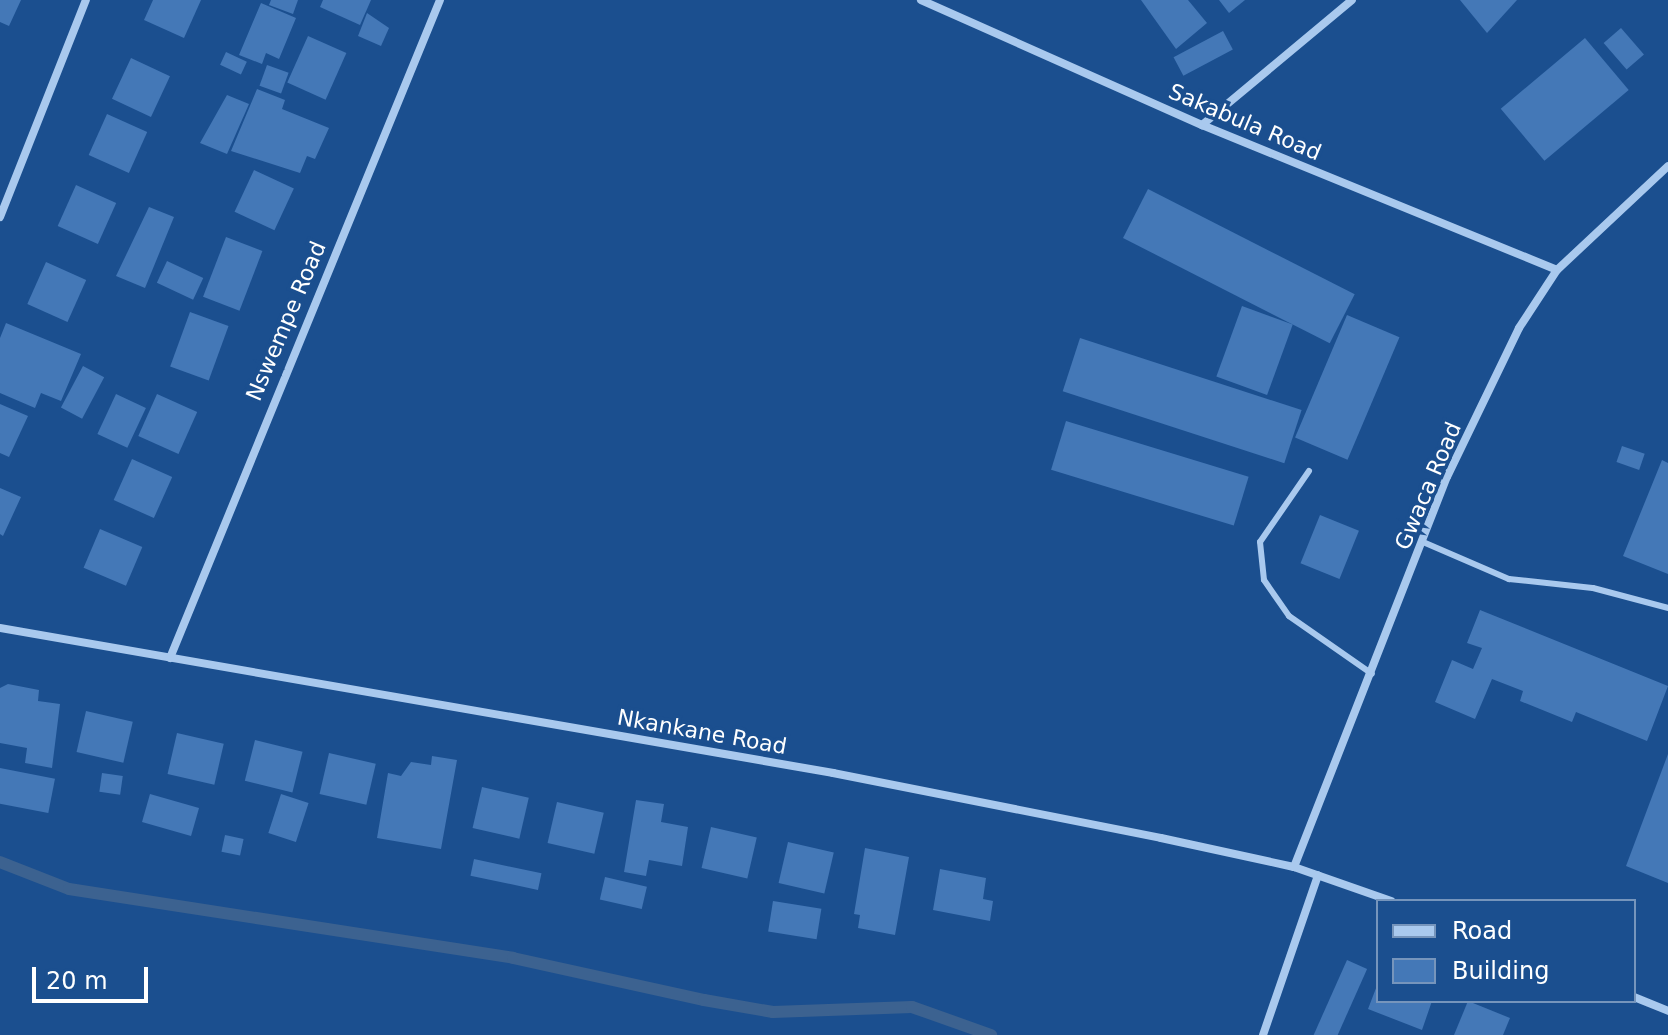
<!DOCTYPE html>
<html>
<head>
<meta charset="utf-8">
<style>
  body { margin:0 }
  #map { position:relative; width:1668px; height:1035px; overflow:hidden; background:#1b4f8f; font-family:"DejaVu Sans",sans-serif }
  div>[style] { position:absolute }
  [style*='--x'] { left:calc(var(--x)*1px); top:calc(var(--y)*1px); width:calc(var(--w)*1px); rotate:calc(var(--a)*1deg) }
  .stream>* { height:12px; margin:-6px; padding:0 6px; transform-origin:6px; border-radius:6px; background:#3c6290 }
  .building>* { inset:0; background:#4478b7; transform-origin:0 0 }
  .lane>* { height:6px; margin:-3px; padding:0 3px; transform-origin:3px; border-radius:3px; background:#a9c9ee }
  .street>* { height:8px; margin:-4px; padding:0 4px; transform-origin:4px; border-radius:4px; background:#a9c9ee }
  span { translate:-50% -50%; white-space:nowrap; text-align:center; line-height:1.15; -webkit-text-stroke:7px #1b4f8f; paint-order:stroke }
  .street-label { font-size:22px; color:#fff }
  .legend { position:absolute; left:1376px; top:899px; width:260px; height:104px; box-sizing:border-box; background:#1b4f8f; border:2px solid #7695bc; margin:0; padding:10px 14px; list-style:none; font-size:24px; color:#fff }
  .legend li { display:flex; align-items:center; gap:16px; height:40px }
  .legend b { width:40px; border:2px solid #7695bc }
  .scale { position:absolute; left:32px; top:967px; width:116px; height:36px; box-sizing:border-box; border:4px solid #fff; border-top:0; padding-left:10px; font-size:24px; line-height:28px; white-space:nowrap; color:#fff; -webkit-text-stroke:6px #1b4f8f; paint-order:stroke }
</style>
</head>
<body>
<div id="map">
  <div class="stream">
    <i style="--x:0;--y:862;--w:74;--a:21.4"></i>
    <i style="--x:69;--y:889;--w:449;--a:8.8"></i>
    <i style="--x:513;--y:958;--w:196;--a:12.4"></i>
    <i style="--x:704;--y:1000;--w:70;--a:9.9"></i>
    <i style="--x:773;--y:1012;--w:139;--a:-2.1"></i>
    <i style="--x:912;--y:1007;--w:84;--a:19.5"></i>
  </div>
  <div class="building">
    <i style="clip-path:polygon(0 0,21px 0,9px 26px,0 22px)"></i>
    <i style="clip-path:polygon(153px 0,201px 0,184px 38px,144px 20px)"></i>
    <i style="clip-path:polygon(271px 0,298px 0,293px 14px,269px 5px)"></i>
    <i style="clip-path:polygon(323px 0,371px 0,360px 25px,320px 7px)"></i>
    <i style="clip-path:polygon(1141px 0,1188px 0,1207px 23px,1176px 49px)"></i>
    <i style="clip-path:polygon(1219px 0,1245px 0,1229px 13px)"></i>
    <i style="clip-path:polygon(1460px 0,1517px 0,1487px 33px)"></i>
    <i style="clip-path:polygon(261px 3px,296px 18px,279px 59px,266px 53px,262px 64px,239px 55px)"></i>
    <i style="clip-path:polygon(367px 13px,389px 28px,381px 46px,358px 36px)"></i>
    <i style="left:1621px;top:28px;width:35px;height:23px;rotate:49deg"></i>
    <i style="left:1223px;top:31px;width:21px;height:56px;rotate:62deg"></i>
    <i style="left:308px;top:36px;width:42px;height:51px;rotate:24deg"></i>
    <i style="left:1585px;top:38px;width:68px;height:110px;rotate:50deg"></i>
    <i style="left:226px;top:52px;width:23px;height:14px;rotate:25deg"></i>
    <i style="left:131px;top:58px;width:43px;height:45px;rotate:25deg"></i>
    <i style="left:267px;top:65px;width:23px;height:22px;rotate:20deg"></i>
    <i style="clip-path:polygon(257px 89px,285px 100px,282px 109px,329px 128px,315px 159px,307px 156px,300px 173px,231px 151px)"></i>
    <i style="clip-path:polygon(227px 95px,249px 104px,227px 154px,200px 143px)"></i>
    <i style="left:107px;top:114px;width:44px;height:45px;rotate:24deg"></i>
    <i style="left:254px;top:170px;width:44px;height:46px;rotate:25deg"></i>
    <i style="left:76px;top:185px;width:44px;height:45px;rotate:24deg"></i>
    <i style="left:1148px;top:189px;width:232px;height:55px;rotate:27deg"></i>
    <i style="clip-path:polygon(149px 207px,174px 217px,145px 288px,116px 276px)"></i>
    <i style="left:226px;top:237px;width:39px;height:64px;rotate:21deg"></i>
    <i style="left:167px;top:261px;width:40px;height:24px;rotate:25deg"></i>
    <i style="left:46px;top:262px;width:44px;height:46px;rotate:24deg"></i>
    <i style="left:1242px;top:306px;width:54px;height:75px;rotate:20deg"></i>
    <i style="left:190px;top:312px;width:41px;height:58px;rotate:20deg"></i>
    <i style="left:1347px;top:315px;width:57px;height:133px;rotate:23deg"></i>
    <i style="clip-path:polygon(6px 323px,81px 354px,61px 401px,41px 393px,35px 408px,0 393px,0 338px)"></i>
    <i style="left:1080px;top:338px;width:233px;height:56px;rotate:18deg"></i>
    <i style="left:83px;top:366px;width:24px;height:47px;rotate:28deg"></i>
    <i style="left:116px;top:394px;width:33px;height:44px;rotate:25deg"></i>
    <i style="left:157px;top:394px;width:44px;height:46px;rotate:24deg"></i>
    <i style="clip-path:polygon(0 404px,28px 416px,9px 457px,0 453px)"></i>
    <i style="left:1066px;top:421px;width:191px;height:51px;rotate:17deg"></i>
    <i style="left:1622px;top:446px;width:24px;height:17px;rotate:19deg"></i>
    <i style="left:132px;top:459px;width:44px;height:45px;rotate:24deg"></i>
    <i style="clip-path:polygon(1662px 460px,1668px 463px,1668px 574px,1623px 556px)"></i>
    <i style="clip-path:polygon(0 488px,21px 497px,3px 536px,0 534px)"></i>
    <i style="left:1320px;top:515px;width:42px;height:52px;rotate:22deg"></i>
    <i style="left:100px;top:529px;width:46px;height:42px;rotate:23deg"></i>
    <i style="clip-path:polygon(1480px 610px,1668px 686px,1647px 741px,1576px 712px,1572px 722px,1520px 701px,1523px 691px,1492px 679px,1475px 719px,1435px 702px,1452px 660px,1473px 669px,1482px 648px,1467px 643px)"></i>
    <i style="clip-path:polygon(8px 684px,39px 690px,38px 701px,60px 704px,52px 768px,25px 763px,27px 748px,0 743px,0 688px)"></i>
    <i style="left:86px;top:711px;width:48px;height:42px;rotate:13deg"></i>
    <i style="left:177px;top:733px;width:48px;height:42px;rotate:13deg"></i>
    <i style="left:255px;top:740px;width:49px;height:42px;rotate:14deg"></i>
    <i style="left:329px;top:753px;width:48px;height:42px;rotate:13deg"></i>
    <i style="clip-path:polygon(1668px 754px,1668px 883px,1626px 866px)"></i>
    <i style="clip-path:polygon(432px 756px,457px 760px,441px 849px,377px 838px,388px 773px,401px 776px,411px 762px,431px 765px)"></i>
    <i style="left:0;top:768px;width:56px;height:35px;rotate:11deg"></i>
    <i style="left:102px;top:773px;width:21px;height:19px;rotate:8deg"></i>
    <i style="left:482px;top:787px;width:48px;height:42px;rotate:13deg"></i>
    <i style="left:150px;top:794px;width:51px;height:29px;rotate:16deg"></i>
    <i style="left:281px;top:794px;width:29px;height:41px;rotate:18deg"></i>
    <i style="clip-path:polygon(636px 800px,664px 804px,661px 822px,688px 827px,682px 866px,649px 860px,646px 876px,624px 872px)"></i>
    <i style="left:557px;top:802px;width:48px;height:42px;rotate:13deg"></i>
    <i style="left:711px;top:827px;width:47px;height:42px;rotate:13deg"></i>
    <i style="left:225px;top:835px;width:19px;height:17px;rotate:12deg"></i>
    <i style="left:788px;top:842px;width:47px;height:42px;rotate:13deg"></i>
    <i style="clip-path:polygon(865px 848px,909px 857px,895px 935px,858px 928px,860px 915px,854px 914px)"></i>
    <i style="left:474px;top:859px;width:69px;height:17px;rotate:12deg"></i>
    <i style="clip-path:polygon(940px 869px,986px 878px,983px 899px,993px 901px,990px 921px,933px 910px)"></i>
    <i style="left:605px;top:877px;width:43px;height:23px;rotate:13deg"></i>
    <i style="left:773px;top:901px;width:49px;height:31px;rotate:9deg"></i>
    <i style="left:1347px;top:960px;width:22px;height:82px;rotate:24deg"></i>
    <i style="clip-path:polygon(1378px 983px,1378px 1001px,1432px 1001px,1422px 1030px,1368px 1009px)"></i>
    <i style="clip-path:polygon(1468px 1001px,1510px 1018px,1503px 1035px,1454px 1035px)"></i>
  </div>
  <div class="lane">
    <i style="--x:1309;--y:471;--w:86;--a:124.6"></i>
    <i style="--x:1260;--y:542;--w:38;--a:84"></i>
    <i style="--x:1264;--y:580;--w:44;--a:55.2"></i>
    <i style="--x:1289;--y:616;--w:101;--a:34.9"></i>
    <i style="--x:1423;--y:542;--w:94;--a:23.3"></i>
    <i style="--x:1509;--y:579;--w:84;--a:6.1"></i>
    <i style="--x:1593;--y:588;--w:78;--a:14.9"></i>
  </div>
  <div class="street">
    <i style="--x:921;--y:0;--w:308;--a:24"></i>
    <i style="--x:1202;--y:125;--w:383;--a:22.2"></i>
    <i style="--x:1202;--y:125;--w:195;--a:-39.8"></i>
    <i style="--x:0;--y:217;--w:233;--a:-68.4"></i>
    <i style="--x:0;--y:628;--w:846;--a:9.87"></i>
    <i style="--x:833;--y:773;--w:334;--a:11.2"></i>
    <i style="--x:1161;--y:838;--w:136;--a:12.3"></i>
    <i style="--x:1294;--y:867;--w:103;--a:19.3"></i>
    <i style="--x:170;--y:658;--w:711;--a:-67.69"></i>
    <i style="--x:1294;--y:867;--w:419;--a:-68.6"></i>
    <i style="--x:1447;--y:477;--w:165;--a:-64.2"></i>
    <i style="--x:1519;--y:328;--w:69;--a:-56.8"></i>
    <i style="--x:1557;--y:270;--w:152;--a:-43.1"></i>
    <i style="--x:1634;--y:997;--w:37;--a:22"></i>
    <i style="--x:1263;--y:1035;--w:169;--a:-71"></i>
  </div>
  <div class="street-label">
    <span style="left:1245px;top:122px;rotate:23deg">Sakabula Road</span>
    <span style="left:286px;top:321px;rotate:-67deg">Nswempe Road</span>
    <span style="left:1428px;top:486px;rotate:-67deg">Gwaca Road</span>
    <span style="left:702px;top:732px;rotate:10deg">Nkankane Road</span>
  </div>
  <ul class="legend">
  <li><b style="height:10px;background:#a9c9ee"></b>Road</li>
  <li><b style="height:22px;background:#4478b7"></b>Building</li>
  </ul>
  <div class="scale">20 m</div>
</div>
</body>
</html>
